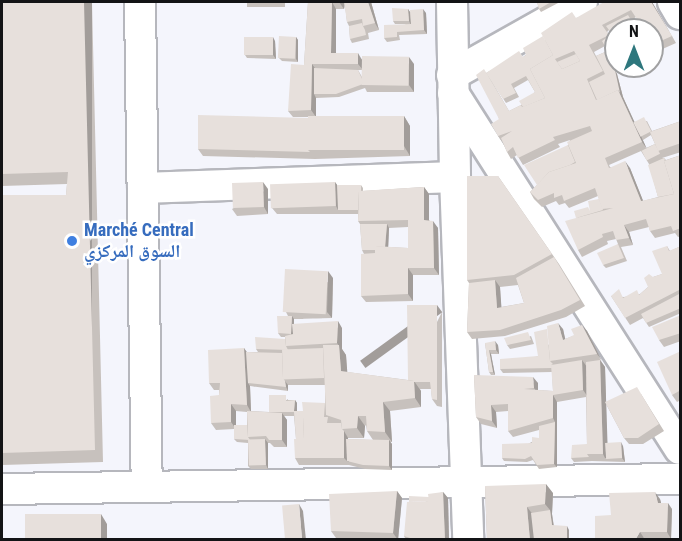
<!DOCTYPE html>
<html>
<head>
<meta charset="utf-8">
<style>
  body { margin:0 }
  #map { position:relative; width:682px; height:541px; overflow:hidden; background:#f4f5fc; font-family:"Roboto Condensed","Noto Naskh Arabic",sans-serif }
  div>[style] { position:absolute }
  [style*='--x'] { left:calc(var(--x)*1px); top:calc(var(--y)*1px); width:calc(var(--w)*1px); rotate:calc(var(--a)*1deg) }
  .roads { filter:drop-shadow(2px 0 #b6b7bd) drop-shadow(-2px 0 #b6b7bd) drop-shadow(0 2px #b6b7bd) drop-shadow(0 -2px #b6b7bd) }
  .minor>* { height:30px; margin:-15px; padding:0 15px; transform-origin:15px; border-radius:15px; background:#fff }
  .wall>* { inset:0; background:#c7c1bd; transform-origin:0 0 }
  .shaded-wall>* { inset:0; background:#a29d9a; transform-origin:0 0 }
  .building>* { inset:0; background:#e7e0dc; transform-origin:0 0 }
  .dots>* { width:16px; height:16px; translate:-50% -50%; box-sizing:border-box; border:3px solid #fff; border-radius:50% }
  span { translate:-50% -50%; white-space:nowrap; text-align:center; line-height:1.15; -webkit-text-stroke:5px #fff; paint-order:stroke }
  .shop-label { font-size:18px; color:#366cbe; font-weight:700 }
  .left { translate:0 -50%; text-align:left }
  .frame { position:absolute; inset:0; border:3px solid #131416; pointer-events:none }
  .north { position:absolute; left:604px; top:18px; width:60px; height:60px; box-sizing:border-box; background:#fff; border:2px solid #a1a1a2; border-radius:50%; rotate:0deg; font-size:16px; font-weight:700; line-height:24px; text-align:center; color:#131416 }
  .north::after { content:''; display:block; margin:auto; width:21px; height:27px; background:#2e777d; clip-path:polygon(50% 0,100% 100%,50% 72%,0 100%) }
</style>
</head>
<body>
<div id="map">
  <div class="roads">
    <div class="minor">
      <i style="--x:140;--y:2;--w:484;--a:89.2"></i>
      <i style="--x:452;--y:2;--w:175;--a:89"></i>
      <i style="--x:455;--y:177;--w:363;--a:87.9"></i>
      <i style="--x:673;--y:2;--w:14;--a:60"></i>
      <i style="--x:452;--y:75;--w:149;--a:-29.3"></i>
      <i style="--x:453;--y:93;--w:422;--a:57.5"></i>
      <i style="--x:143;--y:188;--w:312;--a:-2"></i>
      <i style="--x:2;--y:489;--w:678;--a:-0.85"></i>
    </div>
  </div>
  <div class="wall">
    <i style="clip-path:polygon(2px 2px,92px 2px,103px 462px,2px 465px,2px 195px,66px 195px,67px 184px,2px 186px)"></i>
    <i style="left:247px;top:2px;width:38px;height:5px"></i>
    <i style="clip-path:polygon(evenodd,308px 2px,371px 2px,379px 30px,368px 33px,369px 39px,352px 43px,350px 39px,349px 26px,347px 22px,345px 5px,344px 9px,336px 9px,336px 53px,362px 59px,414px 64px,414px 92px,367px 92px,365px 88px,339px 97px,316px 98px,316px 116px,404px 116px,410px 126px,410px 156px,315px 159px,203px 156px,198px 149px,308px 118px,308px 117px,293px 117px,288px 111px,304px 65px,308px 2px,358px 70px,362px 70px,362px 77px,358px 70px)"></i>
    <i style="clip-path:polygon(537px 2px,560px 2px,541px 12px,539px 9px)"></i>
    <i style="clip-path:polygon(evenodd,652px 2px,676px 43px,658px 51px,636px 17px,616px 30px,616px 66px,628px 66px,619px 71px,615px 64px,605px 46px,594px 52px,596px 56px,605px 52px,608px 56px,617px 74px,623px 97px,634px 122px,647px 121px,652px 131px,681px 121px,681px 152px,662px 158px,664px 158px,666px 160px,681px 155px,681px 236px,678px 237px,675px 233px,655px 238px,650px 231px,649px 227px,629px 232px,633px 245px,621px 247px,627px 261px,606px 268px,603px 265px,618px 244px,616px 239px,607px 241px,608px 244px,582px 257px,578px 250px,576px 218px,590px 211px,599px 199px,598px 196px,569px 208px,565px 203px,559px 205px,556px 201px,542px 207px,534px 199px,530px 192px,537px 185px,568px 145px,570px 140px,558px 144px,560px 147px,523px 165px,517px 155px,511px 159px,507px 152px,503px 143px,498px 136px,499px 119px,487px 73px,523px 57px,576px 18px,652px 2px,609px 30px,612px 34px,610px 36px,607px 32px,609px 30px,652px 2px,491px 80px,506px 103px,519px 97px,514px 88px,528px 80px,535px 92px,521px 105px,509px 111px,491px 80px,652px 2px,651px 135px,655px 144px,646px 148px,642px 138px,643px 140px,651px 135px,652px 2px,641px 151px,649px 164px,658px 197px,643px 201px,630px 168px,610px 167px,609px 165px,641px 151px)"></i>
    <i style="clip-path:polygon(408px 9px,410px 12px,426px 13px,427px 34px,399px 35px,400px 40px,387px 42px,384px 38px,406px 24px,395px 24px,393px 21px)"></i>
    <i style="clip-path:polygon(296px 37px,298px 40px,298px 62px,282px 61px,279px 58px)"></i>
    <i style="clip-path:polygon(275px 41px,276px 59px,247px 58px,245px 55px)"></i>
    <i style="clip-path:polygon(evenodd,498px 176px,559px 264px,585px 306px,566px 317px,505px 336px,472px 339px,467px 332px,469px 283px,467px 280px,498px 176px,518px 285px,524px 303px,501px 307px,500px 287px,518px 285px)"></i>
    <i style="clip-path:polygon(evenodd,335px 182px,337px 185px,361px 185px,363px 188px,363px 191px,424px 187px,429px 194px,429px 220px,438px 228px,439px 275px,413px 275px,413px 301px,366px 302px,361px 296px,364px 254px,362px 250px,360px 224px,358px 221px,358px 214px,277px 214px,272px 208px,335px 182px,408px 227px,408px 248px,388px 247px,389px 228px,408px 227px)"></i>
    <i style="clip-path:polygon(268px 189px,268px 214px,237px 216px,232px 209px)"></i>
    <i style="clip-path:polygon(667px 246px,670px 251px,681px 246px,681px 313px,649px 327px,643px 318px,630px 325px,611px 296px,624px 297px,640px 294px,648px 287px,653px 277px,662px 274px)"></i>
    <i style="clip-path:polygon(evenodd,333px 278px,332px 318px,294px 319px,294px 324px,342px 328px,342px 349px,346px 355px,347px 372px,408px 380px,442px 312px,442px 407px,437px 406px,432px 399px,431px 389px,420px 389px,421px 391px,421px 407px,390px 411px,392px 442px,390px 442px,392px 444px,392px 470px,365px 469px,349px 465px,299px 465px,295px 458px,296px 439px,294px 416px,284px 416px,287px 420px,287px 447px,274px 447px,270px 443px,268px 443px,268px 469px,251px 469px,248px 466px,248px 443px,237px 442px,234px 439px,234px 429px,216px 430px,211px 423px,219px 395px,219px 390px,214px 390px,209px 383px,244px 348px,246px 352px,258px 352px,256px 349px,285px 339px,285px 337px,281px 337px,278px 333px,288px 316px,286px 312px,333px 278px,288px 385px,325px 385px,325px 403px,303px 411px,297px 411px,297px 403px,295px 400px,288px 400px,288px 399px,269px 412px,251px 411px,250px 386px,288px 391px,288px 385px,333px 278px,236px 411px,247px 412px,247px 425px,236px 425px,236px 411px,333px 278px,366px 425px,367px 431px,373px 440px,348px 439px,348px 438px,364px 438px,365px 426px,366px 425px)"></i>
    <i style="clip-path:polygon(681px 315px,681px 341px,664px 347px,659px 340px)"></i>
    <i style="clip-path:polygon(563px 329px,565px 339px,587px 331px,601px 361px,605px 367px,606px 402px,641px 394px,664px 431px,643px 444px,629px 444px,624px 438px,606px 404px,607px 443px,623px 446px,625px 462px,592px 461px,574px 462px,571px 458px,587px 444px,586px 397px,557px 402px,557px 467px,539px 469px,533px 460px,527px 462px,504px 461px,502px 458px,539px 438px,539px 430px,513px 437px,508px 431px,508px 411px,496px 412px,497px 428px,481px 424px,476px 417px,474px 375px,538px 383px,538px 390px,553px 391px,552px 372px,503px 373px,500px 369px,538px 356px)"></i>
    <i style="clip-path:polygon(531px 336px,534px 344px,510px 349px,507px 345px)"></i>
    <i style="clip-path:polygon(485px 343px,498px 345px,499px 354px,491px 354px,495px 375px,491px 375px,489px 372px)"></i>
    <i style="clip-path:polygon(681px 351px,681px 400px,677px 402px,672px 395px)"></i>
    <i style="clip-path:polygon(485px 486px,553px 493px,552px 514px,554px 526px,569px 530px,569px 540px,487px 540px)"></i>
    <i style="clip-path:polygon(397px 491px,402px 498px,398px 540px,336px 538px,331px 531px)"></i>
    <i style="clip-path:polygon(443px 492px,448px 498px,449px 540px,406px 540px,404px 536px,429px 497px)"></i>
    <i style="clip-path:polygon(660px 499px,661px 503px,672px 509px,671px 539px,644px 538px,611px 515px)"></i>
  </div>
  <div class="shaded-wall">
    <i style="left:84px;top:2px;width:8px;height:448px"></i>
    <i style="clip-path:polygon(332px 2px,336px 9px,336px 60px,331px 53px)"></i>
    <i style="clip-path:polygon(339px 2px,345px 2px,344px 9px)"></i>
    <i style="clip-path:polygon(368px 2px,371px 2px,379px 30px,375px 23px)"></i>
    <i style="clip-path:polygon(651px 2px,652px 2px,676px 43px,672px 36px)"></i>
    <i style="clip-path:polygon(408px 9px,410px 12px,411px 25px,409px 21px)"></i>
    <i style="clip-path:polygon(423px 9px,426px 13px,427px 34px,424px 30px)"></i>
    <i style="clip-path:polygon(273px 37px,275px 41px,276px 59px,273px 55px)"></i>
    <i style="clip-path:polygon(296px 37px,298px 40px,298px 62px,296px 59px)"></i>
    <i style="clip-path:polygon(605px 52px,617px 74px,623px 97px,647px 149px,642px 142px,618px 90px)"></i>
    <i style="clip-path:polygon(358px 53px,362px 60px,363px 70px,358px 64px)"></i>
    <i style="clip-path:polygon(409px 57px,414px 64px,414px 92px,409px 85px)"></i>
    <i style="clip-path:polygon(312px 64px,317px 71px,314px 94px,316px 98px,316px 117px,311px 110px)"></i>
    <i style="clip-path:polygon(404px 116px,410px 126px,410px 156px,404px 146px)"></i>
    <i style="clip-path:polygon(625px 161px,630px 168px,646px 208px,641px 201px)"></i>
    <i style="clip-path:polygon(263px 182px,268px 189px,268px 214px,264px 207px)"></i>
    <i style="clip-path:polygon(335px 182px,340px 189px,338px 210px,336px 206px)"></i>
    <i style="clip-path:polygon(424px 187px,429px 194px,429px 227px,424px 220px)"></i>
    <i style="clip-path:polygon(433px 221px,438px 228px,439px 275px,434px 268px)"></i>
    <i style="clip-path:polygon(387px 224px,389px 228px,388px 253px,385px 249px)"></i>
    <i style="clip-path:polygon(624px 225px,629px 232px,633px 245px,629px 238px)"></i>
    <i style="clip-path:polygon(408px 268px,413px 275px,413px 301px,408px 294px)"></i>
    <i style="clip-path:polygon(328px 271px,333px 278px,332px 318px,327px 312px)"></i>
    <i style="clip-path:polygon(495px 280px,500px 287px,502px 315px,497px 308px)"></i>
    <i style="left:437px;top:305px;width:9px;height:95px;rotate:54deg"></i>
    <i style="clip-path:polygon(292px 316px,294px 319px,294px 338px,291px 334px)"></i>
    <i style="clip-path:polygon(338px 321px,342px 328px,342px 349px,346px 355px,348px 381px,341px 371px,339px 346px,337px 343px)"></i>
    <i style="clip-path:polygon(558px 323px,563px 329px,567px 347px,563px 340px)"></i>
    <i style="clip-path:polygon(582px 325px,587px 331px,602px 361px,597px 354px)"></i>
    <i style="clip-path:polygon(495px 341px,498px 345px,499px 354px,496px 350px)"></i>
    <i style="clip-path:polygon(244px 348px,249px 355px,248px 383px,250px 386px,251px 412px,247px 405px)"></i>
    <i style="clip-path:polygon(489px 350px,491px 354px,495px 375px,493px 372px)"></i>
    <i style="clip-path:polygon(582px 360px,587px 367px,588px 397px,583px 390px)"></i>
    <i style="clip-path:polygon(600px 360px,605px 367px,608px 458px,605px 458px,603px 454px)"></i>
    <i style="clip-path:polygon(533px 377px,538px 383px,538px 394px,534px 388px)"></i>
    <i style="clip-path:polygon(285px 381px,288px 385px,288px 391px,286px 387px)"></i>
    <i style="clip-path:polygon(414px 381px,421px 391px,421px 407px,415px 398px)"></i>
    <i style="clip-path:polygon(553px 395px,557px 402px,557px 467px,554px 464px,555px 422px,553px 418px)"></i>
    <i style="clip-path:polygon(295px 400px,297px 403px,297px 414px,294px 411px)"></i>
    <i style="clip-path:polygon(383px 402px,390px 411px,392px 442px,385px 432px)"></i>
    <i style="clip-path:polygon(231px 404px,236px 411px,236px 429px,231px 422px)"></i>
    <i style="clip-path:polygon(491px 405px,496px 412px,497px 428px,492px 421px)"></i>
    <i style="clip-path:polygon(282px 413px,287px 420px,287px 447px,282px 440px)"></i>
    <i style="clip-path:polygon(358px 416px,365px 426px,364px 438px,357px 428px)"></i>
    <i style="clip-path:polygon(344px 431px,348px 438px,349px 462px,347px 461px,344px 458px)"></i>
    <i style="clip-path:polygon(265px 439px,268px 443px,268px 469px,266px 465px)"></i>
    <i style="clip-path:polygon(389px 440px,392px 444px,392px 470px,389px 466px)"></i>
    <i style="clip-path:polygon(621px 442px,623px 446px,625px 462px,622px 458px)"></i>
    <i style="clip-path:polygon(546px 484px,553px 493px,552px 514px,554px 529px,552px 525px,550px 510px,545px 504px)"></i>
    <i style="clip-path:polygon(397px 491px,402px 498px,398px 540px,393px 533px)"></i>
    <i style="clip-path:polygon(443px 492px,448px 498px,449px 540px,445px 540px)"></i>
    <i style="clip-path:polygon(655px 492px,660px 499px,663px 510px,658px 503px)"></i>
    <i style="clip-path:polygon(668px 503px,672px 509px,671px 539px,667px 532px)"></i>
    <i style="clip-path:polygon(299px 504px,303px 511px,306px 540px,302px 540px)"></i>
    <i style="clip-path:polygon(527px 507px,534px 516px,536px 540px,530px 540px)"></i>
    <i style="clip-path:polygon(101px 514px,107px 524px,107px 540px,101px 540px)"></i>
    <i style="clip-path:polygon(567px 526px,569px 530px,569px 540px,567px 540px)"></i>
    <i style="clip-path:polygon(640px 532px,644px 538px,644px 540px,635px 540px)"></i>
  </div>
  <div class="building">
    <i style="clip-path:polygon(2px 2px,84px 2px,95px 450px,2px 453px,2px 195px,66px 195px,68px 172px,2px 174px)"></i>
    <i style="clip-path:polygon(308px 2px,339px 2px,332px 2px,331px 53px,358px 53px,358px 64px,312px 64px,311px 110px,288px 111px,291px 64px,304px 65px)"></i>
    <i style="clip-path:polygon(344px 2px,368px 2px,375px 23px,363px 26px,362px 19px,347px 22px)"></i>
    <i style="clip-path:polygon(537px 2px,551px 2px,539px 9px)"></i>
    <i style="clip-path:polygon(evenodd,604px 2px,651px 2px,672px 36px,654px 44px,652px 42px,652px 30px,644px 30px,631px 10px,602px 25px,609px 35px,589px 45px,603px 71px,587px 79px,596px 100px,618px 90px,642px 142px,605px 158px,609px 168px,625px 161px,641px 201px,674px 194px,664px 161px,681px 155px,681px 228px,673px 231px,671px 226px,650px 231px,646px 219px,624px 225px,629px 238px,616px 240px,613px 231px,602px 234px,603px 237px,578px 250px,565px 221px,613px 208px,602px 209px,595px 188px,564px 201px,562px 195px,554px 198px,554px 193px,538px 200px,530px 192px,549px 172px,576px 163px,567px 142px,592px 131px,590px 126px,553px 137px,555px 140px,518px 158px,513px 147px,507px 152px,501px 138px,512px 131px,498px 136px,491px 124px,499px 119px,476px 75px,484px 69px,512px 116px,509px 111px,521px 105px,522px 107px,545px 98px,530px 69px,553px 55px,541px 33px,572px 12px,576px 18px,604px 2px,574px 51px,580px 61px,562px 69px,555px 59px,574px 51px)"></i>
    <i style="clip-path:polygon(392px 8px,408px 9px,409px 21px,393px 21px)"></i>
    <i style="clip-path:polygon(423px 9px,424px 30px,397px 32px,397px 37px,384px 38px,384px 25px,411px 24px,410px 10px)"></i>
    <i style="clip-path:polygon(628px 15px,637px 30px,616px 30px,616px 64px,615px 64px,602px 41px,612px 34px,606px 26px)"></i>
    <i style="clip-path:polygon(362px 23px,363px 26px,365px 30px,366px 35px,350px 39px,349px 26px)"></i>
    <i style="left:279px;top:36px;width:17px;height:22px;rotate:3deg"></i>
    <i style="clip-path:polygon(543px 36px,553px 55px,530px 69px,545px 98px,523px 107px,519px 101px,535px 92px,526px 76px,511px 84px,516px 93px,503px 99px,486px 73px,519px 51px,523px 57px,526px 55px,523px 48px)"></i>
    <i style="left:244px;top:37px;width:29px;height:18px"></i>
    <i style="clip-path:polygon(605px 52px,615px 70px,620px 93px,618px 90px,597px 100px,589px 82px,605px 74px,596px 56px)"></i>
    <i style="clip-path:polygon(576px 54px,580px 61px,562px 69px,557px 62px)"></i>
    <i style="left:362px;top:56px;width:47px;height:29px;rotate:1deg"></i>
    <i style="clip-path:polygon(314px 68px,358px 70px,362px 79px,363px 84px,336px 94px,314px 94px)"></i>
    <i style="clip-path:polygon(198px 115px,308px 118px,308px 150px,310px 152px,198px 149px)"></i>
    <i style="left:308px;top:116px;width:96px;height:34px"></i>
    <i style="left:644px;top:117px;width:16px;height:12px;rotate:63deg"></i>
    <i style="clip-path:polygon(681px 121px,681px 143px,658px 151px,650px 132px)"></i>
    <i style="left:655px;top:144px;width:11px;height:15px;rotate:63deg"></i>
    <i style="clip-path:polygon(568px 145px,575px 162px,570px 165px,549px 172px,537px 185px,524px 165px)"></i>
    <i style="clip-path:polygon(664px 158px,665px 160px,664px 161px,674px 194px,658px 197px,648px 165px)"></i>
    <i style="clip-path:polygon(467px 176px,498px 176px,552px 254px,514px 275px,467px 280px)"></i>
    <i style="left:263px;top:182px;width:25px;height:31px;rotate:88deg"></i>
    <i style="left:335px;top:182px;width:24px;height:65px;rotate:88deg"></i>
    <i style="clip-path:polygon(337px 185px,361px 185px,361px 191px,359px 191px,358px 210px,338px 210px)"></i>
    <i style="clip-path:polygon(424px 187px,424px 220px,433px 221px,434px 268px,408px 268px,408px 294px,361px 296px,361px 254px,375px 253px,375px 246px,408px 248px,408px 220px,358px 221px,359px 191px)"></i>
    <i style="clip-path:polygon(599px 199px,603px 210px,576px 218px,574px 211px,588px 207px,590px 211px,588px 201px)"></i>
    <i style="clip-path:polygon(360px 224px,387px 224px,385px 247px,375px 246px,375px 250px,362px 250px)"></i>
    <i style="clip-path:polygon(618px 244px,624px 258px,603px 265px,597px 253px)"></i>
    <i style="clip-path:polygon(667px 246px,669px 251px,681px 246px,681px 289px,625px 318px,611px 296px,619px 289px,623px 298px,637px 290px,639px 295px,648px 287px,644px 278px,649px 274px,653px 277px,662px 274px,652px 251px)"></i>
    <i style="clip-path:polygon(554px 257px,580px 300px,561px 310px,500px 330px,467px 332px,469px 283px,495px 280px,497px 308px,524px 303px,516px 278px)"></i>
    <i style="left:285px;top:269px;width:43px;height:43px;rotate:3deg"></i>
    <i style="clip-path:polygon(681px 293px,681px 308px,646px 323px,641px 314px)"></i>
    <i style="clip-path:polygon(407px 305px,437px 305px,437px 400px,432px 399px,430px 382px,414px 382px,414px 381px,408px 380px)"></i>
    <i style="clip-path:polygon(681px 315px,681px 333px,659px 340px,652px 327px)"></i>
    <i style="clip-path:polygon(277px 316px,292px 316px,291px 334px,278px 333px)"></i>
    <i style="clip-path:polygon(338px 321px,337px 343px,286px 346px,285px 336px,293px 334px,292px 324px)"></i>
    <i style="clip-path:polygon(558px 323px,563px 340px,574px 335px,571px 329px,582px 325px,597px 354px,550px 361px,547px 326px)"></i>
    <i style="clip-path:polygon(547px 329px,550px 361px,553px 364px,551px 365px,552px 368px,500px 369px,500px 359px,538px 356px,534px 332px)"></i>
    <i style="clip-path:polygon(528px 332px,531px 340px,507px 345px,504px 338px)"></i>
    <i style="clip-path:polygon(255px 337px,285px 339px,286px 346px,288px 350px,256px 349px)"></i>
    <i style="clip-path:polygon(495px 341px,496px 350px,489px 350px,493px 372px,489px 372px,485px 343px)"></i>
    <i style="clip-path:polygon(323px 345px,339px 345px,341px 371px,414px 381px,415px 398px,383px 402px,385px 432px,367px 431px,366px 416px,358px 416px,357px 428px,342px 429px,341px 420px,326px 415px)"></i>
    <i style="clip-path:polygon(244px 348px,247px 405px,231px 404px,231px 422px,211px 423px,210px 396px,219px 395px,220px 383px,209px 383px,208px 350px)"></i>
    <i style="left:323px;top:348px;width:30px;height:41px;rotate:88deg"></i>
    <i style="clip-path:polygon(681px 351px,681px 390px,672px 395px,657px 362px)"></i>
    <i style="clip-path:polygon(246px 352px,282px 353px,283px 378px,285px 381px,286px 387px,248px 383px)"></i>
    <i style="clip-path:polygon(582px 360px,583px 390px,553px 395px,553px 418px,508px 431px,508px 404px,491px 405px,492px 421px,476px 417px,474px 375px,533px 377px,534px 388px,524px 389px,553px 391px,551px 365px)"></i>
    <i style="clip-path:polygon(600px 360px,603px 454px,587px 454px,586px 362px)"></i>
    <i style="clip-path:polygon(637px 387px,659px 424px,638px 438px,624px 438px,605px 402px)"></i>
    <i style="clip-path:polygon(269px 395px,286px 395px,286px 401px,295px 400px,294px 411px,303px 411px,302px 402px,325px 403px,324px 417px,303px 417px,304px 439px,296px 439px,294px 412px,269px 412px)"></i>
    <i style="clip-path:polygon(247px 411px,282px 413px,282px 440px,269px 440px,266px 436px,248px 437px)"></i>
    <i style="clip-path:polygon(303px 417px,328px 417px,327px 423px,341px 423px,342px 429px,344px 431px,344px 458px,295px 458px,294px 439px,304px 439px)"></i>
    <i style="clip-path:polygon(555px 422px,554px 464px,537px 465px,531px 456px,525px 459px,502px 458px,502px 444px,532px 443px,532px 437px,539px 438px,539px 426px)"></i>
    <i style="clip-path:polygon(234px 425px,247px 425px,248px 437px,250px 440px,234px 439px)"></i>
    <i style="left:265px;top:439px;width:26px;height:17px;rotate:88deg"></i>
    <i style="clip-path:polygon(346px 439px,389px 440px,389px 466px,363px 465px,347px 461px)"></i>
    <i style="left:621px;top:442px;width:16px;height:16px;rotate:86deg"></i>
    <i style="clip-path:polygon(587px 444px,587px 454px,589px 457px,571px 458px,572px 445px)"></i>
    <i style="clip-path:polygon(546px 484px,545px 504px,527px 507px,530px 540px,487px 540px,485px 486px)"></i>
    <i style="clip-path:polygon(397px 491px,393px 533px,331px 531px,329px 494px)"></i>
    <i style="clip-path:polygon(443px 492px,445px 540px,416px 540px,404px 536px,407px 502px,429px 501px,428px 494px)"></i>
    <i style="clip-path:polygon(655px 492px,658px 503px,668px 503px,667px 532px,640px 532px,635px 540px,595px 540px,595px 516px,611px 515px,609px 493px)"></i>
    <i style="clip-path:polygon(409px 496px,429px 497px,429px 501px,409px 502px)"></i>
    <i style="left:299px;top:504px;width:36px;height:17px;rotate:85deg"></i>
    <i style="clip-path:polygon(550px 510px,552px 525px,567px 526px,567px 540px,534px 540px,531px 513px)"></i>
    <i style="left:101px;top:514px;width:26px;height:76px;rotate:90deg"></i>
  </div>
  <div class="dots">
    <i style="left:72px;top:241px;background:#3f7fe0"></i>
  </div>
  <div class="shop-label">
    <span class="left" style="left:84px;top:241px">Marché Central<br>السوق المركزي</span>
  </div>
  <div class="frame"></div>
  <div class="north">N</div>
</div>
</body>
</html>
